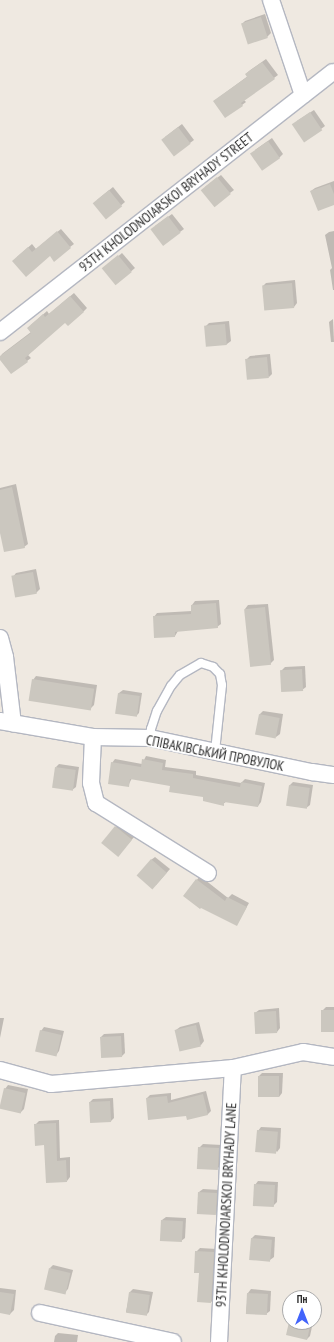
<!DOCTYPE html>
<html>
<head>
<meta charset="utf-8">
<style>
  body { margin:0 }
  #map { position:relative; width:334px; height:1342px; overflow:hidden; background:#efe9e1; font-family:"PT Sans Narrow",sans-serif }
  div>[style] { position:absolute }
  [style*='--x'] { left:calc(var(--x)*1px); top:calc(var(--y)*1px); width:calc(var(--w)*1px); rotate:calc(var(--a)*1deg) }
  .shadow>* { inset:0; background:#0003 }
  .building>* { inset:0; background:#cbc7bf; transform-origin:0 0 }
  .roads { filter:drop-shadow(1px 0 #b4b7c1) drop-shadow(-1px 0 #b4b7c1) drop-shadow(0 1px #b4b7c1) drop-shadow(0 -1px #b4b7c1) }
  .service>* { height:8px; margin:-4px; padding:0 4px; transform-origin:4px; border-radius:4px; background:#fff }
  .minor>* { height:16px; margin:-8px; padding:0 8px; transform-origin:8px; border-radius:8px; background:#fff }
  span { translate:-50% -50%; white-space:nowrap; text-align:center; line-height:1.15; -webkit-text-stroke:3.5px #fff; paint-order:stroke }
  .street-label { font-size:14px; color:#2e2e2e }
  .north { position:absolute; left:282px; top:1290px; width:40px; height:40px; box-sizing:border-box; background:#fff; border:1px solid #ababab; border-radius:50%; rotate:0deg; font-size:11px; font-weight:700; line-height:16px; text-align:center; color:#2e2e2e }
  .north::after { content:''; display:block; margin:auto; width:14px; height:18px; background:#4264fb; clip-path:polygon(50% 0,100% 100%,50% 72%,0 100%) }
</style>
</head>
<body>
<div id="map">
  <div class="shadow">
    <i style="clip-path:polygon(265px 14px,271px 33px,267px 37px,242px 24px,245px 21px)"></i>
    <i style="clip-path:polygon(266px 59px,278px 75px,244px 100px,246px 102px,242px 105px,214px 101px,248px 76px,246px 74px,249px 71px)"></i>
    <i style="clip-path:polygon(314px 110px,325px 126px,305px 141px,297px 121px)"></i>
    <i style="clip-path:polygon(182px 124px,194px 140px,174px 155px,165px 137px)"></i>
    <i style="clip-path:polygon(272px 138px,283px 154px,279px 158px,255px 150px)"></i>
    <i style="clip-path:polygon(221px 175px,234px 190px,230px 193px,205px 187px)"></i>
    <i style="clip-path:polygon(334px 181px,334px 204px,311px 191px,315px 188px)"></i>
    <i style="clip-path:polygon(113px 187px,125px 202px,106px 218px,97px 200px)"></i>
    <i style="clip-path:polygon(172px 214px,184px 229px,180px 232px,155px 226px)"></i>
    <i style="clip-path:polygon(61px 229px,74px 244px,70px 247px,50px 255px,17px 257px,32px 244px,36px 249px)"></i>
    <i style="clip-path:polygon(334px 231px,334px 290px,333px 290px,330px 270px,332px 268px,325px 235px,329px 232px)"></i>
    <i style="clip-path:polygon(122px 253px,135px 268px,116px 284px,107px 266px)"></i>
    <i style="clip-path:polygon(295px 280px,297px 303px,294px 307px,263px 286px,266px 283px)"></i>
    <i style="clip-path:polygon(74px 293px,87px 308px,84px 311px,68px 325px,65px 321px,28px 355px,31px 358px,27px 361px,0 359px,2px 354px,31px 332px,31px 325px,47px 311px,49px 314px)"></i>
    <i style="clip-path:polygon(333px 319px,334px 342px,331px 342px,329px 322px)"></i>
    <i style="clip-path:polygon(229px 321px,231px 341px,227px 344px,207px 346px,205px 327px,209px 323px)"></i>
    <i style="clip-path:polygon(270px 354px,272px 374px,269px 377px,246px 360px,250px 356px)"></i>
    <i style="clip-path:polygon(16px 484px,28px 544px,24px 547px,0 522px,0 488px)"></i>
    <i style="clip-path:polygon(36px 569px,40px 589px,36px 593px,13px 577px,16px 573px)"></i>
    <i style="clip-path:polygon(219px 600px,221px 624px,217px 627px,178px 631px,175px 636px,154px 617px,157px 613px,192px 611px,192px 605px,195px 601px)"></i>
    <i style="clip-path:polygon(268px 604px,274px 660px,270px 664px,245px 609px,248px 605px)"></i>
    <i style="clip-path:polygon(305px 666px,306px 687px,302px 690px,281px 671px,285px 667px)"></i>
    <i style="clip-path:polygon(36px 676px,97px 685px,94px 705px,90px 709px,33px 680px)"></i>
    <i style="clip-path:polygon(123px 690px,142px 693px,139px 713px,136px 716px,116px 713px,119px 693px)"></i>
    <i style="clip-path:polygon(263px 711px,283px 714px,280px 734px,276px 737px,256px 734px,260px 714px)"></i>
    <i style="clip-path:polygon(146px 756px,166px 760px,165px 767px,196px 771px,196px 775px,241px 783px,245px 779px,265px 783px,261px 802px,258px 806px,227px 801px,223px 804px,205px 796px,171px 785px,132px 778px,128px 786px,112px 763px,115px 759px,142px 764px)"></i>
    <i style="clip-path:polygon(59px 764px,79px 767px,76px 787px,72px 790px,56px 767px)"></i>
    <i style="clip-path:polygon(293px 782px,313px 785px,310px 805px,306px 808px,287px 805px,290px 785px)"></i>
    <i style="clip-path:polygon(120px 824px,135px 836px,121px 852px,116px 827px)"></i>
    <i style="clip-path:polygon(155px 857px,170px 869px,156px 885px,151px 860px)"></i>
    <i style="clip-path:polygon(200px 876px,228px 898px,232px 894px,249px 903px,237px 924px,184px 896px)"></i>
    <i style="clip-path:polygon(326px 1007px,334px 1007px,334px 1031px,322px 1011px)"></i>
    <i style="clip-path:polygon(279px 1008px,280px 1028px,277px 1032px,255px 1013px,259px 1010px)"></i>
    <i style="clip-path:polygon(0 1018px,4px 1018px,0 1038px)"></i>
    <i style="clip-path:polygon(199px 1022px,204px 1041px,201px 1045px,181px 1050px,176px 1030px,180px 1027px)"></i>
    <i style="clip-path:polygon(44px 1027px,64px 1031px,59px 1051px,56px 1055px,41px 1031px)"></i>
    <i style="clip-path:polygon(124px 1033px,125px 1053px,122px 1056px,102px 1057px,101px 1037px,104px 1034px)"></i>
    <i style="clip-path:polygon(262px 1073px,283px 1073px,282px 1093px,279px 1097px,259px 1076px)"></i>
    <i style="clip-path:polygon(8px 1085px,28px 1089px,24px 1109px,20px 1113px,5px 1089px)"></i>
    <i style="clip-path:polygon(206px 1091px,211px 1111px,208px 1114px,188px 1119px,187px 1115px,147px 1098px,150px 1095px,171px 1093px,171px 1100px)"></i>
    <i style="clip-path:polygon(113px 1098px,114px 1118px,110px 1122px,90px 1102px,93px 1099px)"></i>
    <i style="clip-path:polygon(59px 1120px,60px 1158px,70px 1157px,70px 1177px,67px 1181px,35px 1125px,39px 1121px)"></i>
    <i style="clip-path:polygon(261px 1127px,281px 1128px,280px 1148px,277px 1152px,258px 1131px)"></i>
    <i style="clip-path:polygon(203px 1144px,222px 1145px,221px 1165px,218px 1168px,199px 1148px)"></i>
    <i style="clip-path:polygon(258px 1181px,278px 1182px,277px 1202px,273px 1206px,255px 1185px)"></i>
    <i style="clip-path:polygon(203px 1189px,220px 1190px,219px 1210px,216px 1214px,199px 1192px)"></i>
    <i style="clip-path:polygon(166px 1217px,186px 1218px,185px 1238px,181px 1241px,162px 1220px)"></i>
    <i style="clip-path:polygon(255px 1235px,275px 1237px,274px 1257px,270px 1260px,251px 1239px)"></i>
    <i style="clip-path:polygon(200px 1248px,217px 1249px,215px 1299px,211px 1302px,198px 1301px,200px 1272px,196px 1252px)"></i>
    <i style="clip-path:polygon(53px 1265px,73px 1270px,68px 1289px,64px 1293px,50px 1268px)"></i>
    <i style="clip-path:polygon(0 1288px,16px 1290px,14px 1310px,10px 1314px,0 1312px)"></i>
    <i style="clip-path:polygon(133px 1289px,153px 1292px,149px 1312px,146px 1315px,126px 1312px,130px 1292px)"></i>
    <i style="clip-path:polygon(251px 1289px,271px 1291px,270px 1311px,266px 1314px,246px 1313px,248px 1293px)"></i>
    <i style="clip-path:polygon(290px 1322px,313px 1322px,310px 1336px,307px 1339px)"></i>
    <i style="clip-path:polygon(58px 1333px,78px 1335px,77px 1342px,54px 1342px,55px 1336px)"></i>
  </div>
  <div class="building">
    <i style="left:261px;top:17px;width:22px;height:21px;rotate:72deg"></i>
    <i style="clip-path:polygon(262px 62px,275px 79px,241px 103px,243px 106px,225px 118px,213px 101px,247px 77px,245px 74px)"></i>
    <i style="left:310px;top:112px;width:22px;height:22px;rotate:56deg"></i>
    <i style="left:178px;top:127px;width:21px;height:21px;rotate:53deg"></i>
    <i style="left:268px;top:141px;width:21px;height:22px;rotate:55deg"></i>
    <i style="left:217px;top:177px;width:22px;height:21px;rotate:51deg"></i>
    <i style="clip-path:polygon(330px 184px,334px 194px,334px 205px,318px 211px,310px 191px)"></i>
    <i style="left:109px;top:190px;width:21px;height:21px;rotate:51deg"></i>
    <i style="left:168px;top:216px;width:21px;height:22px;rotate:53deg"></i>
    <i style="clip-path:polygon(57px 231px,71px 248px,54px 262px,50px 256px,26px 277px,12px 261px,28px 247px,32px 252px)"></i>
    <i style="left:118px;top:255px;width:22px;height:21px;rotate:51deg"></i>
    <i style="left:292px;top:283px;width:25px;height:30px;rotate:85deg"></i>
    <i style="clip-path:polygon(70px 296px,84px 312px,68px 326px,65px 323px,25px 358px,28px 362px,11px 374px,0 360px,0 356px,31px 333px,27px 328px,43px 314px,45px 317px)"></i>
    <i style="left:225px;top:324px;width:21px;height:21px;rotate:85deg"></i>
    <i style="left:267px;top:357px;width:21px;height:22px;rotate:85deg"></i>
    <i style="clip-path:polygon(12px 487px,25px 548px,4px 552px,0 533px,0 490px)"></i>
    <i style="left:33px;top:572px;width:22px;height:22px;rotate:80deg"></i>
    <i style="clip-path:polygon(216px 603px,218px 628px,175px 632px,175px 637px,154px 638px,153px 616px,191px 614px,191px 605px)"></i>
    <i style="left:265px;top:607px;width:58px;height:21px;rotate:84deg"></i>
    <i style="left:302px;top:669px;width:22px;height:22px;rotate:87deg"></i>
    <i style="left:32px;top:679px;width:63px;height:22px;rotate:9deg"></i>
    <i style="left:118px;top:693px;width:22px;height:21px;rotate:8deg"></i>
    <i style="left:259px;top:714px;width:21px;height:21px;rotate:11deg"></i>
    <i style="clip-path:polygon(142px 759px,163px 763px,162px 770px,193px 774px,193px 778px,240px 787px,241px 782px,262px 786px,258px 807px,224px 802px,224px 806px,203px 801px,203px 797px,169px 792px,170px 786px,130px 779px,129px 787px,108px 784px,111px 762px,141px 767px)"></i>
    <i style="left:55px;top:767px;width:21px;height:21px;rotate:8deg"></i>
    <i style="left:289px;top:785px;width:21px;height:21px;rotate:8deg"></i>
    <i style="left:115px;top:826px;width:22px;height:22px;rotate:39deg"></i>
    <i style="left:151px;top:859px;width:21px;height:22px;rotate:41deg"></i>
    <i style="clip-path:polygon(196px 879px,225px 901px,227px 897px,247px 907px,237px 926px,201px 908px,200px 909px,183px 896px)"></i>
    <i style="left:321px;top:1010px;width:13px;height:22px"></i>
    <i style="left:276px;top:1011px;width:22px;height:22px;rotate:87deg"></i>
    <i style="left:196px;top:1025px;width:22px;height:22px;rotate:77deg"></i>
    <i style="left:40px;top:1030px;width:22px;height:22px;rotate:13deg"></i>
    <i style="left:121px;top:1036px;width:21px;height:21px;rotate:87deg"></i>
    <i style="left:258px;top:1076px;width:21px;height:21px"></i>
    <i style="left:4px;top:1088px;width:22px;height:21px;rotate:13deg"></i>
    <i style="clip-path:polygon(203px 1094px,208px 1115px,187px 1120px,186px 1116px,148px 1120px,146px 1098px,167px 1096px,168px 1103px)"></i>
    <i style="left:110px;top:1101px;width:21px;height:21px;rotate:87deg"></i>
    <i style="clip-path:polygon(56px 1123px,57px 1161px,66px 1160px,67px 1182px,46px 1183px,44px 1145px,35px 1146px,34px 1124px)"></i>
    <i style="left:257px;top:1130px;width:21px;height:22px;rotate:5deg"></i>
    <i style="left:198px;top:1147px;width:21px;height:22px;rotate:3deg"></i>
    <i style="left:254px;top:1184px;width:21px;height:22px;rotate:3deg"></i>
    <i style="left:198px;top:1192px;width:19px;height:22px;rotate:3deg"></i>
    <i style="left:161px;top:1220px;width:22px;height:21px;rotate:3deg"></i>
    <i style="left:251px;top:1238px;width:21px;height:22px;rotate:5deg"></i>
    <i style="clip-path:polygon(195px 1251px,214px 1252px,211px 1303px,197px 1302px,199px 1273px,194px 1273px)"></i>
    <i style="left:49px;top:1268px;width:22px;height:22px;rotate:13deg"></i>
    <i style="clip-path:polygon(0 1292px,14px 1294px,10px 1315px,0 1313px)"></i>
    <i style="left:129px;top:1292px;width:21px;height:21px;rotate:8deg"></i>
    <i style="left:247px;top:1293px;width:21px;height:21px;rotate:3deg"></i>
    <i style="clip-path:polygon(289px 1322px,311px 1322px,307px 1340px,286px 1335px)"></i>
  </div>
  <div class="roads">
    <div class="service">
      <i style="--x:150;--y:738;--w:9;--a:-84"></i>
      <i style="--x:151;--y:729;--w:19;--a:-72"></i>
      <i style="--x:157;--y:711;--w:29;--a:-61"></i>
      <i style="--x:171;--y:686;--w:14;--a:-51"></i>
      <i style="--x:180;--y:675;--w:24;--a:-30"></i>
      <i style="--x:201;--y:663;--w:13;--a:18"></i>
      <i style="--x:213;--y:667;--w:10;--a:45"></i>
      <i style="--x:220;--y:674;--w:11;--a:80"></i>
      <i style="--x:222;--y:685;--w:67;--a:96"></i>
    </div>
    <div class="minor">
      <i style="--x:271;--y:0;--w:100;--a:71.4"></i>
      <i style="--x:0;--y:332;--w:422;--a:-38"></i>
      <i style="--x:0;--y:638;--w:20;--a:75"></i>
      <i style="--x:5;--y:657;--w:67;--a:83.2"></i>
      <i style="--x:0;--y:721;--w:94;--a:9.8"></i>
      <i style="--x:93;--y:737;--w:57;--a:1"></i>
      <i style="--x:150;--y:738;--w:166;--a:11.9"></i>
      <i style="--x:312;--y:772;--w:22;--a:8"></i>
      <i style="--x:93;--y:737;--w:46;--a:92.5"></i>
      <i style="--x:91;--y:783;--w:21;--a:76"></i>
      <i style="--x:96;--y:803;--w:132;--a:32"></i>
      <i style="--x:0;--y:1070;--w:53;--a:15.4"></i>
      <i style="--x:51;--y:1084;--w:183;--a:-5"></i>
      <i style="--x:233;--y:1068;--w:72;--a:-12.9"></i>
      <i style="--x:303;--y:1052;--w:31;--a:9"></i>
      <i style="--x:40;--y:1313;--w:136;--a:12.3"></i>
      <i style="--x:219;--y:1342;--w:274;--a:-87.1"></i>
    </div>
  </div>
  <div class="street-label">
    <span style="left:166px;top:202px;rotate:-38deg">93TH KHOLODNOIARSKOI BRYHADY STREET</span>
    <span style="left:215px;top:753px;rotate:11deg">СПІВАКІВСЬКИЙ ПРОВУЛОК</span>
    <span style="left:226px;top:1205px;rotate:-87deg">93TH KHOLODNOIARSKOI BRYHADY LANE</span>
  </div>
  <div class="north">Пн</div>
</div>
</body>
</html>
